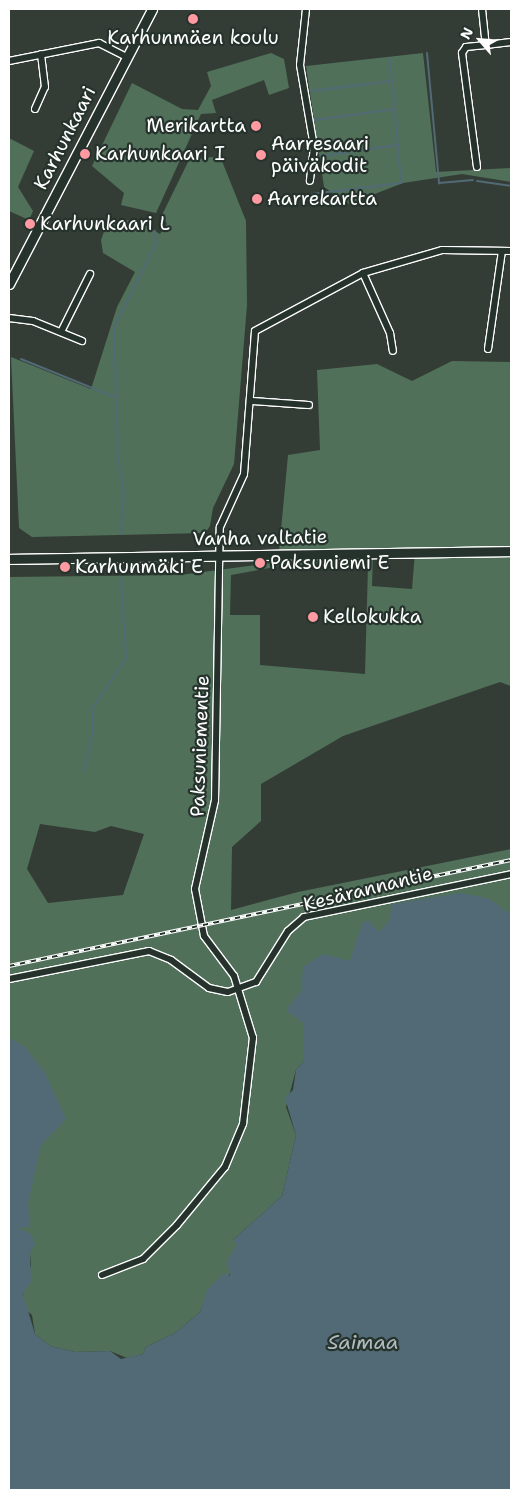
<!DOCTYPE html>
<html>
<head>
<meta charset="utf-8">
<style>
  body { margin:0 }
  #map { position:relative; width:520px; height:1499px; overflow:hidden; background:#343d35; font-family:"Shantell Sans",sans-serif }
  div>[style] { position:absolute }
  [style*='--x'] { left:calc(var(--x)*1px); top:calc(var(--y)*1px); width:calc(var(--w)*1px); rotate:calc(var(--a)*1deg) }
  .green>* { inset:0; background:#50705a }
  .water>* { inset:0; background:#516a76 }
  .stream>* { height:2px; margin:-1px; padding:0 1px; transform-origin:1px; border-radius:1px; background:#516a76 }
  .roads { filter:drop-shadow(1px 0 #fff) drop-shadow(-1px 0 #fff) drop-shadow(0 1px #fff) drop-shadow(0 -1px #fff) }
  .street>* { height:6px; margin:-3px; padding:0 3px; transform-origin:3px; border-radius:3px; background:#26332d }
  .secondary>* { height:9px; margin:-4.5px; padding:0 4.5px; transform-origin:4.5px; border-radius:4.5px; background:#26332d }
  .rail>* { height:4px; margin-top:-2px; transform-origin:0; background:repeating-linear-gradient(90deg,#26332d 0 5.5px,#fff 0 11px); box-sizing:border-box; border-block:1px solid #fff }
  .dots>* { width:14px; height:14px; translate:-50% -50%; box-sizing:border-box; border:2px solid #26332d; border-radius:50% }
  span { translate:-50% -50%; white-space:nowrap; text-align:center; line-height:1.15; -webkit-text-stroke:4.5px #26332d; paint-order:stroke }
  .poi-label { font-size:19px; color:#fff }
  .right { translate:-100% -50%; text-align:right }
  .left { translate:0 -50%; text-align:left }
  .street-label { font-size:19px; color:#fff }
  .water-label { font-size:20px; color:#b1bcc1; font-style:italic }
  .frame { position:absolute; inset:0; border:10px solid #fff; pointer-events:none }
  .north { position:absolute; left:455px; top:15px; width:50px; height:50px; -webkit-text-stroke:4px #26332d; paint-order:stroke; rotate:297deg; font-size:14px; font-weight:700; line-height:20px; text-align:center; color:#fff }
  .north::after { content:''; display:block; margin:auto; width:18px; height:22px; background:#fff; clip-path:polygon(50% 0,100% 100%,50% 72%,0 100%) }
</style>
</head>
<body>
<div id="map">
  <div class="green">
    <i style="clip-path:polygon(271px 53px,284px 59px,289px 88px,269px 95px,264px 80px,212px 100px,216px 113px,201px 114px,156px 213px,121px 205px,124px 193px,92px 166px,132px 83px,182px 109px,198px 110px,211px 86px,207px 72px)"></i>
    <i style="clip-path:polygon(423px 53px,436px 172px,511px 168px,511px 182px,462px 174px,403px 183px,349px 204px,324px 187px,306px 66px)"></i>
    <i style="clip-path:polygon(9px 138px,34px 151px,18px 187px,33px 211px,29px 220px,9px 211px)"></i>
    <i style="clip-path:polygon(220px 156px,246px 221px,247px 305px,234px 464px,213px 508px,210px 526px,205px 533px,32px 537px,19px 528px,11px 357px,91px 389px,117px 307px,135px 272px,103px 253px,101px 240px,107px 223px,110px 219px,138px 221px,160px 234px,167px 224px,162px 215px,189px 160px)"></i>
    <i style="clip-path:polygon(evenodd,452px 361px,511px 362px,511px 686px,500px 682px,343px 736px,261px 784px,261px 821px,232px 847px,231px 910px,298px 892px,511px 849px,511px 1125px,304px 1061px,296px 1070px,286px 1107px,296px 1135px,282px 1196px,233px 1240px,238px 1244px,229px 1276px,208px 1290px,200px 1312px,175px 1333px,146px 1347px,143px 1354px,127px 1358px,110px 1351px,75px 1352px,50px 1346px,35px 1334px,32px 1315px,26px 1310px,23px 1294px,31px 1265px,30px 1254px,9px 1220px,9px 577px,180px 575px,278px 562px,288px 455px,320px 450px,317px 370px,377px 364px,412px 381px,452px 361px,415px 552px,412px 589px,372px 586px,373px 553px,415px 552px,452px 361px,280px 566px,368px 566px,365px 674px,260px 665px,260px 615px,230px 615px,231px 575px,280px 566px,452px 361px,40px 824px,95px 832px,111px 826px,144px 834px,123px 895px,48px 903px,27px 869px,40px 824px)"></i>
  </div>
  <div class="water">
    <i style="clip-path:polygon(460px 893px,490px 899px,511px 915px,511px 1490px,9px 1490px,9px 1038px,24px 1046px,45px 1073px,66px 1119px,41px 1145px,28px 1203px,30px 1227px,17px 1228px,30px 1233px,35px 1244px,30px 1254px,31px 1282px,23px 1294px,35px 1334px,50px 1346px,75px 1352px,110px 1351px,121px 1359px,143px 1354px,146px 1347px,175px 1333px,200px 1312px,207px 1290px,224px 1273px,230px 1276px,227px 1261px,237px 1245px,233px 1240px,282px 1196px,296px 1135px,285px 1098px,293px 1090px,296px 1070px,304px 1061px,303px 1023px,286px 1010px,301px 991px,303px 967px,323px 954px,350px 961px,362px 923px,368px 920px,379px 932px,389px 921px,392px 904px)"></i>
  </div>
  <div class="stream">
    <i style="--x:427;--y:53;--w:131;--a:84.7"></i>
    <i style="--x:439;--y:183;--w:34;--a:-5"></i>
    <i style="--x:311;--y:91;--w:82;--a:-7"></i>
    <i style="--x:315;--y:120;--w:80;--a:-7.9"></i>
    <i style="--x:321;--y:156;--w:78;--a:-8.1"></i>
    <i style="--x:477;--y:181;--w:34;--a:8"></i>
    <i style="--x:312;--y:194;--w:90;--a:-7"></i>
    <i style="--x:401;--y:183;--w:125;--a:-95"></i>
    <i style="--x:21;--y:359;--w:104;--a:22.1"></i>
    <i style="--x:120;--y:534;--w:41;--a:-84.4"></i>
    <i style="--x:124;--y:493;--w:39;--a:-99"></i>
    <i style="--x:118;--y:454;--w:127;--a:-91.8"></i>
    <i style="--x:114;--y:327;--w:93;--a:-63.2"></i>
    <i style="--x:156;--y:244;--w:13;--a:-94"></i>
    <i style="--x:84;--y:771;--w:41;--a:-77.3"></i>
    <i style="--x:93;--y:731;--w:22;--a:-93"></i>
    <i style="--x:92;--y:709;--w:61;--a:-56.3"></i>
    <i style="--x:126;--y:658;--w:80;--a:-93.6"></i>
  </div>
  <div class="roads">
    <div class="street">
      <i style="--x:306;--y:9;--w:56;--a:96.1"></i>
      <i style="--x:300;--y:65;--w:83;--a:80.3"></i>
      <i style="--x:314;--y:147;--w:34;--a:97"></i>
      <i style="--x:482;--y:9;--w:36;--a:84"></i>
      <i style="--x:486;--y:45;--w:25;--a:-7"></i>
      <i style="--x:9;--y:61;--w:92;--a:-11.3"></i>
      <i style="--x:99;--y:43;--w:29;--a:27"></i>
      <i style="--x:35;--y:109;--w:24;--a:-66"></i>
      <i style="--x:45;--y:87;--w:33;--a:-97"></i>
      <i style="--x:477;--y:167;--w:115;--a:-97.5"></i>
      <i style="--x:462;--y:53;--w:7;--a:-56"></i>
      <i style="--x:466;--y:47;--w:20;--a:-6"></i>
      <i style="--x:363;--y:273;--w:66;--a:65.8"></i>
      <i style="--x:390;--y:333;--w:18;--a:81"></i>
      <i style="--x:9;--y:318;--w:24;--a:7"></i>
      <i style="--x:33;--y:321;--w:53;--a:22.2"></i>
      <i style="--x:61;--y:332;--w:65;--a:-63.4"></i>
      <i style="--x:488;--y:349;--w:99;--a:-81.9"></i>
      <i style="--x:252;--y:401;--w:57;--a:4"></i>
      <i style="--x:9;--y:979;--w:143;--a:-11.3"></i>
      <i style="--x:149;--y:951;--w:24;--a:22"></i>
      <i style="--x:171;--y:960;--w:47;--a:36.4"></i>
      <i style="--x:209;--y:988;--w:19;--a:12"></i>
      <i style="--x:228;--y:992;--w:30;--a:-20"></i>
      <i style="--x:256;--y:982;--w:60;--a:-57.9"></i>
      <i style="--x:288;--y:931;--w:21;--a:-41"></i>
      <i style="--x:304;--y:917;--w:211;--a:-11.7"></i>
      <i style="--x:102;--y:1275;--w:44;--a:-21.3"></i>
      <i style="--x:143;--y:1259;--w:48;--a:-45"></i>
      <i style="--x:177;--y:1225;--w:75;--a:-50.4"></i>
      <i style="--x:225;--y:1167;--w:47;--a:-67.3"></i>
      <i style="--x:243;--y:1124;--w:87;--a:-83.4"></i>
      <i style="--x:253;--y:1038;--w:65;--a:-107"></i>
      <i style="--x:234;--y:976;--w:50;--a:-126.9"></i>
      <i style="--x:204;--y:936;--w:48;--a:-100.8"></i>
      <i style="--x:195;--y:889;--w:91;--a:-77.3"></i>
      <i style="--x:215;--y:800;--w:273;--a:-89"></i>
      <i style="--x:220;--y:527;--w:58;--a:-65.6"></i>
      <i style="--x:244;--y:474;--w:143;--a:-85.6"></i>
      <i style="--x:255;--y:331;--w:123;--a:-28.2"></i>
      <i style="--x:363;--y:273;--w:82;--a:-16.2"></i>
      <i style="--x:442;--y:250;--w:69;--a:0.8"></i>
    </div>
    <div class="secondary">
      <i style="--x:9;--y:284;--w:310;--a:-62.5"></i>
      <i style="--x:9;--y:559;--w:502;--a:-0.91"></i>
    </div>
  </div>
  <div class="rail">
    <i style="--x:9;--y:966;--w:513;--a:-11.92"></i>
  </div>
  <div class="dots">
    <i style="left:193px;top:19px;background:#ff9aa2"></i>
    <i style="left:256px;top:126px;background:#ff9aa2"></i>
    <i style="left:85px;top:154px;background:#ff9aa2"></i>
    <i style="left:261px;top:155px;background:#ff9aa2"></i>
    <i style="left:257px;top:199px;background:#ff9aa2"></i>
    <i style="left:30px;top:224px;background:#ff9aa2"></i>
    <i style="left:260px;top:563px;background:#ff9aa2"></i>
    <i style="left:65px;top:567px;background:#ff9aa2"></i>
    <i style="left:313px;top:617px;background:#ff9aa2"></i>
  </div>
  <div class="poi-label">
    <span style="left:193px;top:38px">Karhunmäen koulu</span>
    <span class="right" style="left:246px;top:126px">Merikartta</span>
    <span class="left" style="left:271px;top:155px">Aarresaari<br>päiväkodit</span>
    <span class="left" style="left:95px;top:154px">Karhunkaari I</span>
    <span class="left" style="left:267px;top:199px">Aarrekartta</span>
    <span class="left" style="left:40px;top:224px">Karhunkaari L</span>
    <span class="left" style="left:270px;top:563px">Paksuniemi E</span>
    <span class="left" style="left:75px;top:567px">Karhunmäki E</span>
    <span class="left" style="left:323px;top:617px">Kellokukka</span>
  </div>
  <div class="street-label">
    <span style="left:65px;top:138px;rotate:-63deg">Karhunkaari</span>
    <span style="left:260px;top:538px;rotate:-1deg">Vanha valtatie</span>
    <span style="left:200px;top:746px;rotate:-88deg">Paksuniementie</span>
    <span style="left:368px;top:889px;rotate:-14deg">Kesärannantie</span>
  </div>
  <div class="water-label">
    <span style="left:363px;top:1342px">Saimaa</span>
  </div>
  <div class="frame"></div>
  <div class="north">N</div>
</div>
</body>
</html>
